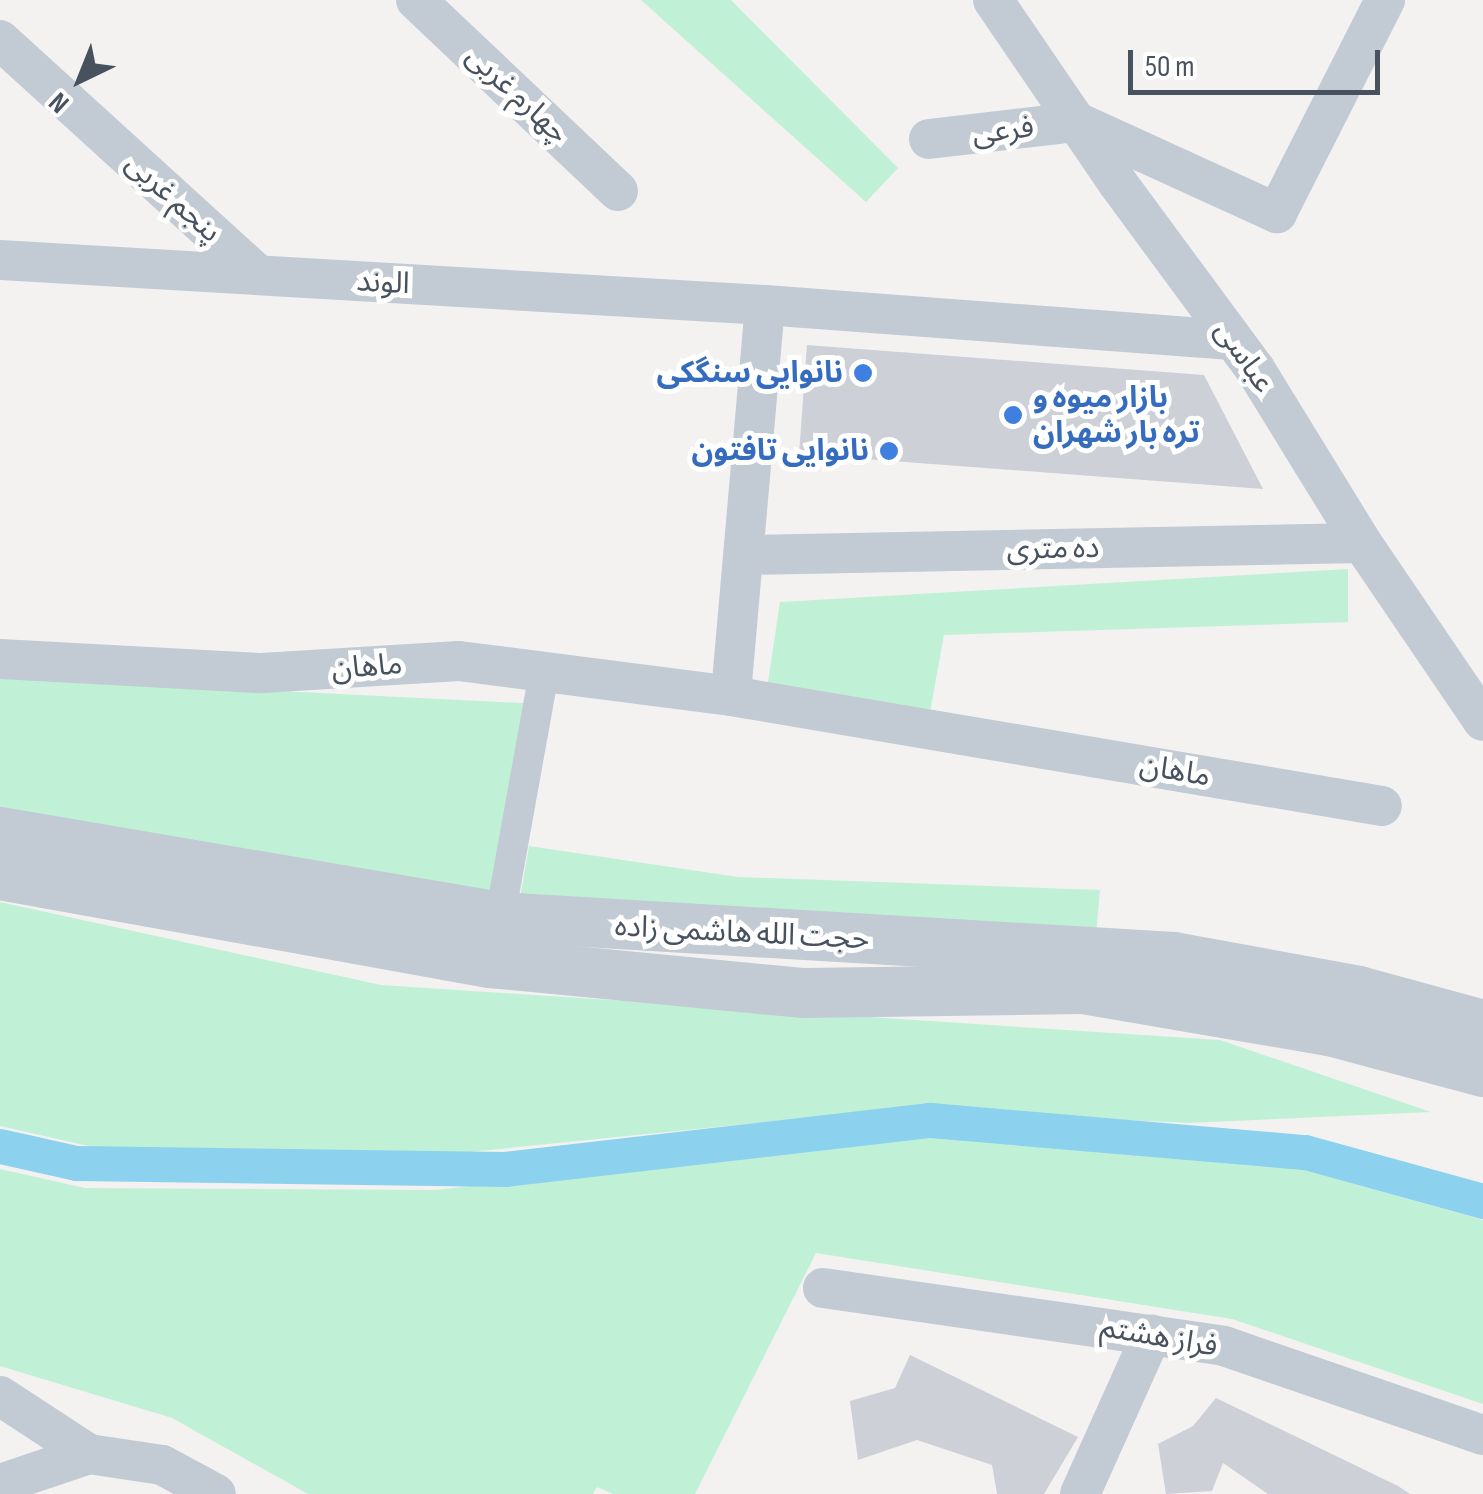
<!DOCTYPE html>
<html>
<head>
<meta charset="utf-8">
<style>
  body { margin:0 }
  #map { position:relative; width:1483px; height:1494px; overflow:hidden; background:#f4f1f1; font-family:"Sofia Sans Condensed","Noto Sans Arabic",sans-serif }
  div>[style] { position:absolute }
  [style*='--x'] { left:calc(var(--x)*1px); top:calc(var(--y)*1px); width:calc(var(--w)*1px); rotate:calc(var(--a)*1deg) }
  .green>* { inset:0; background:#c0f1d7 }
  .canal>* { height:35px; margin:-17.5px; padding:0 17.5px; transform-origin:17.5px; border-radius:17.5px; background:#8cd2ef }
  .building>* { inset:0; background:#cdd0d6 }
  .pedestrian>* { height:30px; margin:-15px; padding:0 15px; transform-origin:15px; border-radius:15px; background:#c2cad3 }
  .minor>* { height:40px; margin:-20px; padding:0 20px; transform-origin:20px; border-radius:20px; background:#c2cad3 }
  .tertiary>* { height:50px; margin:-25px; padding:0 25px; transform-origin:25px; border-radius:25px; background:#c2cad3 }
  .dots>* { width:28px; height:28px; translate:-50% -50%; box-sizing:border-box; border:5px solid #fff; border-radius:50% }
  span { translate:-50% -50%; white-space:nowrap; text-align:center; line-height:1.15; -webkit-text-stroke:10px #fff; paint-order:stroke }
  .street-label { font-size:30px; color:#48525f }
  .shop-label { font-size:30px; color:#366cbe; font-weight:700 }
  .right { translate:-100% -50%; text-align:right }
  .left { translate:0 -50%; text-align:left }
  .north { position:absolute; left:30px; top:30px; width:100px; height:100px; -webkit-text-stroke:8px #fff; paint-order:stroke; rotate:223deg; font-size:28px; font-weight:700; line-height:40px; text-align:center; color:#48525f }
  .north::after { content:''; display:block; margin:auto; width:35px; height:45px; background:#48525f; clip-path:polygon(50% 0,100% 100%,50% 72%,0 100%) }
  .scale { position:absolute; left:1128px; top:50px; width:252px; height:45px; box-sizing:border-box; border:5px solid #48525f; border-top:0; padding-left:12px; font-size:30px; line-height:35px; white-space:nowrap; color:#48525f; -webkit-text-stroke:8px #fff; paint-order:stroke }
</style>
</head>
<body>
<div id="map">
  <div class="green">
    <i style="clip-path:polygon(641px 0,731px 0,898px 168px,866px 202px)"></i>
    <i style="clip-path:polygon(1348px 569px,1348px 622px,944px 635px,927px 729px,765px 702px,780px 602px)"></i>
    <i style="clip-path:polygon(0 677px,541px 704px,496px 901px,0 814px)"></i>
    <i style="clip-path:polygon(529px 846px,738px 877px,1100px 890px,1096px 936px,520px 898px)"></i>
    <i style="clip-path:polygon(0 902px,381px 985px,1220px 1040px,1431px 1112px,1189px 1123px,894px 1109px,440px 1155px,93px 1147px,0 1126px)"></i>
    <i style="clip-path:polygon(907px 1135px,1279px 1163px,1483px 1220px,1483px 1404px,1232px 1319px,816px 1253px,695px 1494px,613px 1494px,597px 1487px,593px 1494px,308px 1494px,172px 1418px,0 1366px,0 1169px,85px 1188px,436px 1190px)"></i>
  </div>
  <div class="canal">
    <i style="--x:0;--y:1146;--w:78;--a:12.6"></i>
    <i style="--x:76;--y:1163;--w:429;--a:0.8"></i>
    <i style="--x:505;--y:1169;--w:428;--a:-6.6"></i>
    <i style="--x:930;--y:1120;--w:376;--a:4.9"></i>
    <i style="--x:1305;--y:1152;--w:185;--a:15.4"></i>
  </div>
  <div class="building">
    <i style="clip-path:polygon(807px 345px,1204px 375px,1263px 489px,799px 454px)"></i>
    <i style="clip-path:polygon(910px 1355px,1078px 1437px,1044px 1494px,997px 1494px,992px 1465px,917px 1440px,858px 1460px,850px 1401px,895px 1388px)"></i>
    <i style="clip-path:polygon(1216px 1398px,1398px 1486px,1410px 1494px,1268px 1494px,1223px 1463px,1212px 1491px,1166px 1494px,1158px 1444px,1193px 1426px)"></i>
  </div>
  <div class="pedestrian">
    <i style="--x:500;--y:917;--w:249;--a:-79.8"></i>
  </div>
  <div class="minor">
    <i style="--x:416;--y:0;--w:278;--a:43.4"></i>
    <i style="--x:993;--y:0;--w:220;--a:55.7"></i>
    <i style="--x:1117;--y:182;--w:232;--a:53.6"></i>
    <i style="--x:1255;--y:369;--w:204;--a:58.4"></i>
    <i style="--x:1362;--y:543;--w:215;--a:55.8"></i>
    <i style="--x:0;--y:40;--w:349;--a:42.3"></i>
    <i style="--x:929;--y:139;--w:149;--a:-6.6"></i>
    <i style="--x:1077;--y:122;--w:220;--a:24.5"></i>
    <i style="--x:1277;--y:213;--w:239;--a:-63.1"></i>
    <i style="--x:0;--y:260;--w:766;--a:3.37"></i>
    <i style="--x:765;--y:305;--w:468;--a:4.3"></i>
    <i style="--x:765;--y:305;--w:392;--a:95"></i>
    <i style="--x:731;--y:696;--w:660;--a:9.59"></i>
    <i style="--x:744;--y:555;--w:618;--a:-1.11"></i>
    <i style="--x:0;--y:659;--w:262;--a:3.1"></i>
    <i style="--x:262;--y:673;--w:197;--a:-3.5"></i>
    <i style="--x:459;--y:661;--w:274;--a:7.3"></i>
    <i style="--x:823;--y:1288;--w:405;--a:8.2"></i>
    <i style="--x:1224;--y:1346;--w:274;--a:19"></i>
    <i style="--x:0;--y:1396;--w:106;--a:33.1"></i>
    <i style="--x:0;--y:1484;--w:94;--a:-18.6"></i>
    <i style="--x:89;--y:1454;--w:74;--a:8.6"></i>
    <i style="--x:162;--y:1465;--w:61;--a:28.2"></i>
    <i style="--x:1080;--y:1494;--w:175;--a:-65.8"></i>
  </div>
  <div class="tertiary">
    <i style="--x:0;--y:832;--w:507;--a:9.65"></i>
    <i style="--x:500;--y:917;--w:675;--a:3.4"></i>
    <i style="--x:1174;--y:957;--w:188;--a:10.4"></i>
    <i style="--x:1359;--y:991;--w:129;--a:15.3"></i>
    <i style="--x:0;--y:875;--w:499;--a:10.2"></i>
    <i style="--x:491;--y:963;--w:315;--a:5.5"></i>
    <i style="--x:805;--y:993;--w:278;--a:-0.8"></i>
    <i style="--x:1083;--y:989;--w:251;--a:9.7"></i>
    <i style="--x:1330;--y:1031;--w:158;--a:15"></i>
  </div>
  <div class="dots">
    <i style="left:863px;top:373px;background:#3f7fe0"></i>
    <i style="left:1013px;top:415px;background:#3f7fe0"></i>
    <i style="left:889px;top:451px;background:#3f7fe0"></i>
  </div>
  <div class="street-label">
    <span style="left:517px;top:95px;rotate:43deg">چهارم غربی</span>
    <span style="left:1003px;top:131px;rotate:-7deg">فرعی</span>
    <span style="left:173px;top:198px;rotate:42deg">پنجم غربی</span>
    <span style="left:383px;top:283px;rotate:3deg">الوند</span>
    <span style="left:1244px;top:357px;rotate:55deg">عباسی</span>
    <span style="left:1053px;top:549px;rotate:-1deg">ده متری</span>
    <span style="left:367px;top:667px;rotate:-4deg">ماهان</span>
    <span style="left:1175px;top:771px;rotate:10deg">ماهان</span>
    <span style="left:742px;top:933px;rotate:3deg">حجت الله هاشمی زاده</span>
    <span style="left:1159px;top:1337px;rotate:10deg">فراز هشتم</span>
  </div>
  <div class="shop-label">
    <span class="right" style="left:843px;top:373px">نانوایی سنگکی</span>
    <span class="left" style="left:1033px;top:415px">بازار میوه و<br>تره بار شهران</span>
    <span class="right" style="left:869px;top:451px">نانوایی تافتون</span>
  </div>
  <div class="north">N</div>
  <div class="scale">50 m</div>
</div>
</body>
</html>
